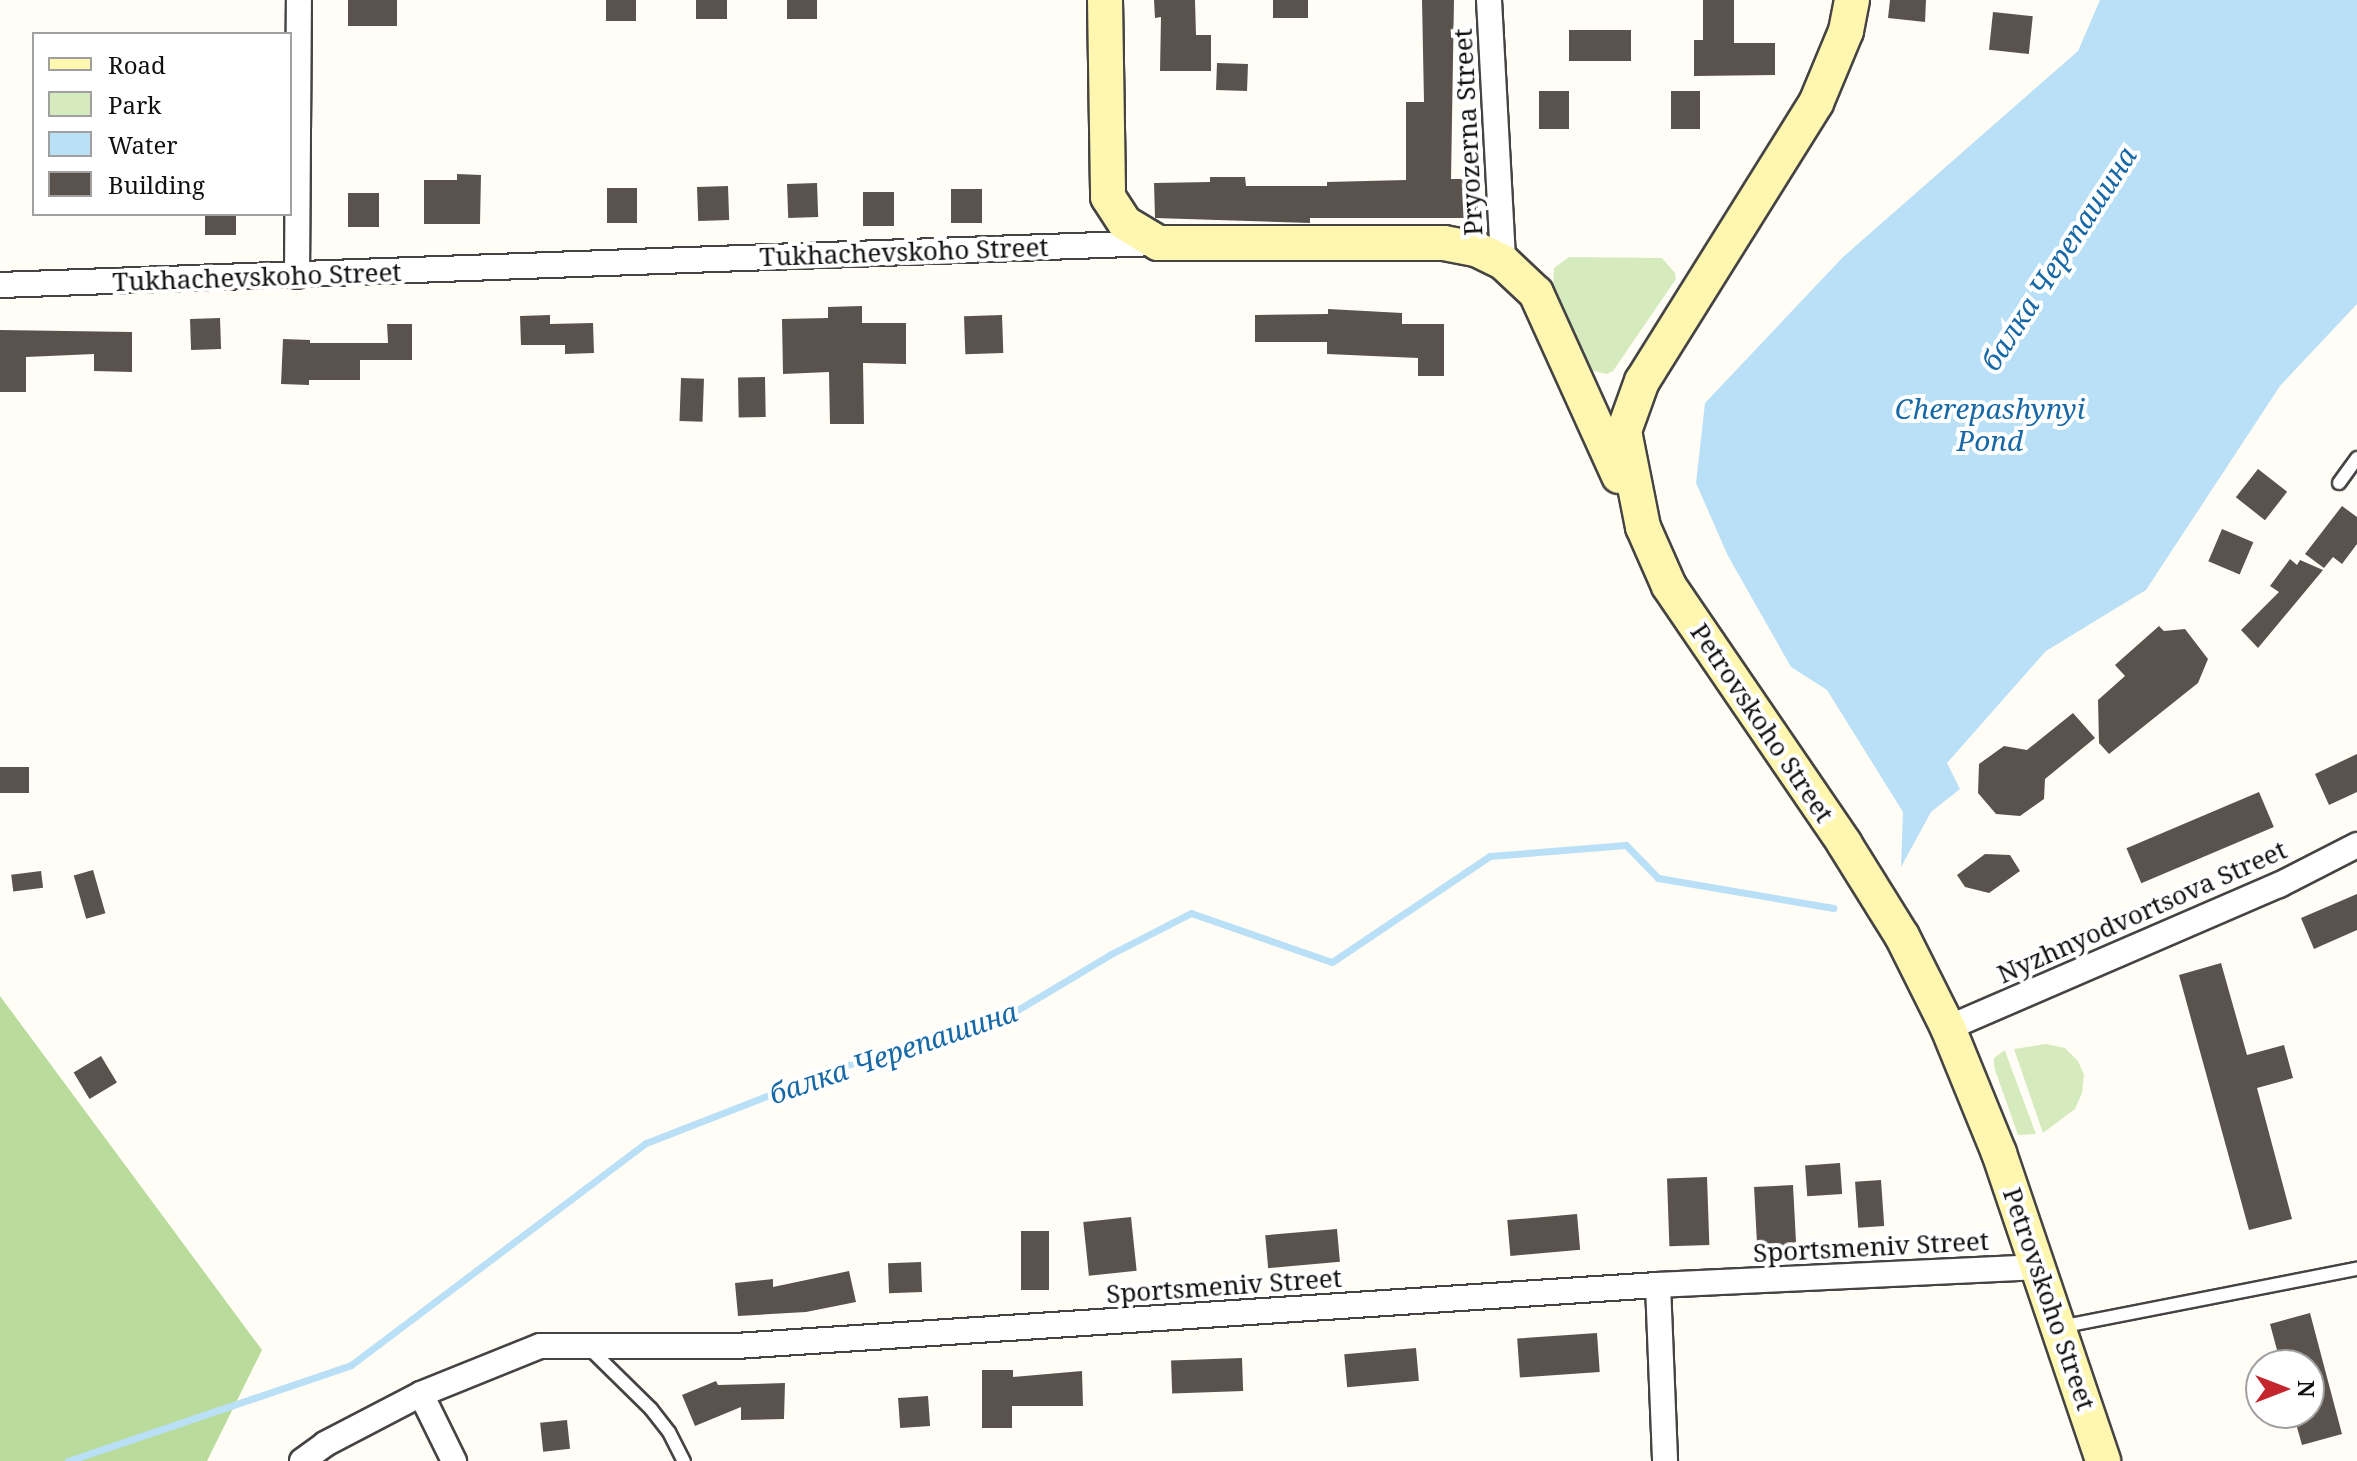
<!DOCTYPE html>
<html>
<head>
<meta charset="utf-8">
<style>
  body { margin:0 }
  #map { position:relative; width:2357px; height:1461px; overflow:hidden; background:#fffdf5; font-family:"Noto Serif",serif }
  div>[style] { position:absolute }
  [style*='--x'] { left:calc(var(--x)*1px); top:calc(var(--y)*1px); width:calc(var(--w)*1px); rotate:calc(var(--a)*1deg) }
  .green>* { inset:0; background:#d5ebbd }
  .forest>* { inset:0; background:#b9dc9c }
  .water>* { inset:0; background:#b9e0f7 }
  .stream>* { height:7px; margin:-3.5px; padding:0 3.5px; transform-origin:3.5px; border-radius:3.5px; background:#b9e0f7 }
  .building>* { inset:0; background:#5a524d; transform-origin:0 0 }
  .roads { filter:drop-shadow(2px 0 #444) drop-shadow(-2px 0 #444) drop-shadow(0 2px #444) drop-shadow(0 -2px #444) }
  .lane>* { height:12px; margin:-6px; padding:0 6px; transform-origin:6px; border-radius:6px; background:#fff }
  .street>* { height:24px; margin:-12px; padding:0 12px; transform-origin:12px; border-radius:12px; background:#fff }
  .secondary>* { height:34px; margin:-17px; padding:0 17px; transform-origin:17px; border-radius:17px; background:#fff6b0 }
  span { translate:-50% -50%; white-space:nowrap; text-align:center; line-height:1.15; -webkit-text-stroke:8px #fff; paint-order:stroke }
  .street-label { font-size:26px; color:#111 }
  .water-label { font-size:28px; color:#1768a6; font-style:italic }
  .legend { position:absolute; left:32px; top:32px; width:260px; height:184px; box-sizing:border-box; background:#fff; border:2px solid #a0a0a0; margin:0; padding:10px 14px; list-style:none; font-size:24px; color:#111 }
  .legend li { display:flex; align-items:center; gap:16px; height:40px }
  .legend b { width:40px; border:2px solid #a0a0a0 }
  .north { position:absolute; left:2245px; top:1349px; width:80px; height:80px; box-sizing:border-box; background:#fff; border:2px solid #a0a0a0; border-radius:50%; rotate:90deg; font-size:22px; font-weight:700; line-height:32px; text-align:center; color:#111 }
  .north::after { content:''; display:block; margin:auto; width:28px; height:36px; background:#c4262e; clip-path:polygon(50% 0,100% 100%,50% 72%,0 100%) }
</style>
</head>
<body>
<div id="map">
  <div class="green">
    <i style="clip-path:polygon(1569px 257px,1662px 258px,1675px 273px,1676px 279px,1613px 371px,1607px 374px,1589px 370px,1553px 287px,1554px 268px)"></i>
    <i style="clip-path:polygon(2046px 1044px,2065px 1048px,2078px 1061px,2084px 1075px,2082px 1093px,2075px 1109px,2043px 1133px,2014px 1049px)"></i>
    <i style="clip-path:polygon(2005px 1050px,2005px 1051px,2036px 1134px,2018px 1135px,1994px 1067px,1994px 1058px)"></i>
  </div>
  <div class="forest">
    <i style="clip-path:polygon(0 996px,262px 1350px,207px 1461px,0 1461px)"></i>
  </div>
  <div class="water">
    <i style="clip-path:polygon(2100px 0,2357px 0,2357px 304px,2280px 386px,2146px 590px,2046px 651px,1947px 763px,1960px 789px,1931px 812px,1901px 867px,1903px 812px,1827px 690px,1791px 667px,1728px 556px,1696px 483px,1705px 403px,1843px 257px,2078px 51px)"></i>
  </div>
  <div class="stream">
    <i style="--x:68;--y:1461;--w:299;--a:-18.7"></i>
    <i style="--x:351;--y:1365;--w:369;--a:-37"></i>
    <i style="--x:646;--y:1143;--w:209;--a:-21.3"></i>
    <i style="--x:841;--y:1067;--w:182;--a:-17.6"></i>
    <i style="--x:1014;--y:1012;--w:115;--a:-30.8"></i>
    <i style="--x:1113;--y:953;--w:88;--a:-27.1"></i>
    <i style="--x:1191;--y:913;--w:149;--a:19.2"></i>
    <i style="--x:1332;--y:962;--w:190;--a:-33.9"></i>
    <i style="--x:1490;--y:856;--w:136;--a:-4.6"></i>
    <i style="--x:1626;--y:845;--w:46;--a:45.9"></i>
    <i style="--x:1658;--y:878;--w:178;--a:9.7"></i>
  </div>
  <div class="building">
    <i style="left:348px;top:0;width:49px;height:26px"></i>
    <i style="left:606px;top:0;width:30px;height:21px"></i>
    <i style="left:696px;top:0;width:31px;height:19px"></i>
    <i style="left:787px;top:0;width:30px;height:19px"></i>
    <i style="clip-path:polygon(1154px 0,1195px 0,1196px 35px,1211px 35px,1211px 71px,1160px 71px,1161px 17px,1155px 18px)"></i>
    <i style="left:1273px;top:0;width:35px;height:18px"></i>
    <i style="clip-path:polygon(1422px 0,1454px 0,1451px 179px,1478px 179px,1478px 218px,1310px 218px,1310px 223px,1155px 218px,1154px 183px,1210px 182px,1210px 177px,1245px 177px,1246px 186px,1327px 186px,1327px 182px,1406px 180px,1406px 102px,1424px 102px)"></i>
    <i style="clip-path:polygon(1703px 0,1734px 0,1734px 43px,1775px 43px,1775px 75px,1694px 76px,1694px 40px,1703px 40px)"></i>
    <i style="clip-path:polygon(1890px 0,1926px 0,1925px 22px,1888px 18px)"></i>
    <i style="left:1993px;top:12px;width:40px;height:38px;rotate:6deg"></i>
    <i style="left:1631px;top:30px;width:31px;height:62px;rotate:90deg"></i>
    <i style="left:1217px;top:63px;width:31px;height:27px;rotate:2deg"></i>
    <i style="left:1539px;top:91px;width:30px;height:38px"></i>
    <i style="left:1671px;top:91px;width:29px;height:38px"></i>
    <i style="clip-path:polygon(457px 174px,481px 175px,480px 224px,424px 224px,424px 180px,457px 180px)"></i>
    <i style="left:817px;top:183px;width:34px;height:30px;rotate:88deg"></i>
    <i style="left:728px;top:186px;width:34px;height:31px;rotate:88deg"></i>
    <i style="left:607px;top:188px;width:30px;height:35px"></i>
    <i style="left:982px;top:189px;width:34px;height:31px;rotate:90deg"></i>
    <i style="left:894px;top:192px;width:34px;height:31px;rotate:90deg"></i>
    <i style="left:379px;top:193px;width:34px;height:31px;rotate:90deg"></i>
    <i style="left:205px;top:214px;width:31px;height:21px"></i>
    <i style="clip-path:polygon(862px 306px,862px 323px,906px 323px,906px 364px,863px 363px,864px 424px,830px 424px,829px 372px,783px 374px,782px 319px,828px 318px,828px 307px)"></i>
    <i style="clip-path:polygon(1328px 309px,1402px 313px,1402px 324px,1444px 324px,1444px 376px,1418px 376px,1418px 358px,1327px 354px,1327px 342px,1255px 342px,1255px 315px,1328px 314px)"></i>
    <i style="clip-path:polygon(550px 315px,550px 324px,593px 323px,594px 353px,565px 354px,565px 345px,521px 345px,520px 316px)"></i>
    <i style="left:1002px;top:315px;width:38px;height:38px;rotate:88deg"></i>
    <i style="left:220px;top:318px;width:31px;height:30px;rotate:88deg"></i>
    <i style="clip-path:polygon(387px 324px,412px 324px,412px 360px,360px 360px,360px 380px,309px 380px,309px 385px,281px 384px,283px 339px,310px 340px,310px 343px,388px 343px)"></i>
    <i style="clip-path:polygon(0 330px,132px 332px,132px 372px,94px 371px,94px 354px,26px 357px,26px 392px,0 392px)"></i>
    <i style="left:765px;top:377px;width:40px;height:27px;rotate:89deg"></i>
    <i style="left:681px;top:378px;width:23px;height:43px;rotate:2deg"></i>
    <i style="left:2258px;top:469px;width:37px;height:36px;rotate:38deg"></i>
    <i style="clip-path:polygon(2342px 506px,2357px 517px,2357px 544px,2342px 564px,2333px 557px,2324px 568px,2305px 554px)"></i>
    <i style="left:2222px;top:529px;width:34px;height:35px;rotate:23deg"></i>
    <i style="clip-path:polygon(2290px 559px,2297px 565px,2300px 560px,2323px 570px,2258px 648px,2241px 630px,2279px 592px,2270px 586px)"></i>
    <i style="clip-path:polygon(2159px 626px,2164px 631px,2185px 629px,2208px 659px,2198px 683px,2109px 754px,2099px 743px,2098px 700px,2125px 676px,2115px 665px)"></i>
    <i style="clip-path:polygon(2073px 713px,2095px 738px,2045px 779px,2044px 799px,2020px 816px,1996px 814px,1978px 793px,1979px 764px,2004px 746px,2027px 750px)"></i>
    <i style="clip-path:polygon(2357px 754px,2357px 792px,2329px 805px,2315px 774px)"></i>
    <i style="left:0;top:767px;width:29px;height:26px"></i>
    <i style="left:2259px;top:792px;width:38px;height:144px;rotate:67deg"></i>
    <i style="clip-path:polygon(1985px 854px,2010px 855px,2020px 871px,1989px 893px,1965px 887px,1957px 875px)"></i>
    <i style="left:93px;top:870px;width:45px;height:20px;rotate:74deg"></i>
    <i style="left:41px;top:871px;width:17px;height:30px;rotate:83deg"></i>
    <i style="clip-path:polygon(2357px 894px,2357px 930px,2314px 949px,2301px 918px)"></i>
    <i style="clip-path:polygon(2221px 963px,2247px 1055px,2284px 1045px,2293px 1078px,2257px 1088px,2292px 1219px,2249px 1230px,2179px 975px)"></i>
    <i style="left:101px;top:1056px;width:31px;height:32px;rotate:59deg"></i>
    <i style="left:1840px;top:1163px;width:31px;height:35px;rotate:86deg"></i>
    <i style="left:1707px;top:1177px;width:68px;height:40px;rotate:88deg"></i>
    <i style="left:1881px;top:1180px;width:46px;height:26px;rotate:86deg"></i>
    <i style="left:1793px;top:1185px;width:61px;height:39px;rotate:87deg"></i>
    <i style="left:1577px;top:1214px;width:36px;height:70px;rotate:85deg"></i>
    <i style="left:1131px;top:1217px;width:54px;height:48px;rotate:84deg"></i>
    <i style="left:1337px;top:1229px;width:33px;height:72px;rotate:85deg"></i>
    <i style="left:1021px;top:1231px;width:28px;height:59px"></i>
    <i style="left:921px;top:1262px;width:30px;height:33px;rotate:88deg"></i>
    <i style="clip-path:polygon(849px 1271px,856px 1302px,806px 1312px,738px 1316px,735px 1283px,773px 1279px,773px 1287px)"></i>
    <i style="clip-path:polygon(2310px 1313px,2342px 1434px,2302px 1445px,2293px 1413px,2309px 1413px,2309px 1365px,2281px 1365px,2270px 1324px)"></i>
    <i style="left:1597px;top:1333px;width:39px;height:80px;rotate:86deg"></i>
    <i style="left:1416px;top:1348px;width:33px;height:72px;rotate:85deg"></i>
    <i style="left:1242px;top:1358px;width:33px;height:71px;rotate:88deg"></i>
    <i style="clip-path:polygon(982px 1370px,1013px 1370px,1013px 1377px,1082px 1371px,1083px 1406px,1012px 1406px,1012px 1428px,982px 1428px)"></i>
    <i style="clip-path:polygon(716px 1381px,718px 1385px,785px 1383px,784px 1419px,741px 1420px,741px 1407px,695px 1426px,682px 1395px)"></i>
    <i style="left:928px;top:1396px;width:30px;height:30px;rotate:86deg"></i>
    <i style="left:567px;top:1420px;width:29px;height:27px;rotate:84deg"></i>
  </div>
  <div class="roads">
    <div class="lane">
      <i style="--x:2339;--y:483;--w:31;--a:-54"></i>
      <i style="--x:2060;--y:1327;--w:303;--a:-11.1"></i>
      <i style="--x:589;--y:1348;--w:87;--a:44.5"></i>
      <i style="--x:651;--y:1409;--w:29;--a:52"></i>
      <i style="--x:669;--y:1432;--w:33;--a:63"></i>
    </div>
    <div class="street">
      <i style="--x:1489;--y:0;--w:262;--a:86.9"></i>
      <i style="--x:297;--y:276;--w:276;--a:-89.6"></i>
      <i style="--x:0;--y:285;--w:1159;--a:-2.08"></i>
      <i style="--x:1948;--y:1028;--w:361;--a:-23.4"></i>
      <i style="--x:2279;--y:885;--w:88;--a:-27.1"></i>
      <i style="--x:1658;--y:1285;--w:176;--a:87.7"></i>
      <i style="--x:421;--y:1394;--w:75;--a:63.8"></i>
      <i style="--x:302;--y:1461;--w:29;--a:-36"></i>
      <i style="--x:325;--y:1444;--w:108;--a:-27.5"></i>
      <i style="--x:421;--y:1394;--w:128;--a:-22"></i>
      <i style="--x:540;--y:1346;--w:196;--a:0"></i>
      <i style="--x:736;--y:1346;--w:924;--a:-3.79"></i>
      <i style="--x:1658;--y:1285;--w:381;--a:-2.7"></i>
    </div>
    <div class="secondary">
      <i style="--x:1105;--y:0;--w:197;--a:89.1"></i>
      <i style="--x:1108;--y:197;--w:31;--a:57"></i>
      <i style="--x:1125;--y:223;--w:39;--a:31"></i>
      <i style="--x:1158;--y:243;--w:286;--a:0"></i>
      <i style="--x:1444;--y:243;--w:33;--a:11"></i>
      <i style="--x:1476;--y:249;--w:30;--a:26"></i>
      <i style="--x:1503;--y:262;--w:45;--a:43.2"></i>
      <i style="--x:1536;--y:293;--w:201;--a:65.6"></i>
      <i style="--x:1852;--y:0;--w:32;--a:101"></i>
      <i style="--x:1846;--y:31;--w:78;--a:112.6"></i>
      <i style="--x:1816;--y:103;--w:328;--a:122"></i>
      <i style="--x:1642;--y:381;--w:53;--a:109.8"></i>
      <i style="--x:1624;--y:431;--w:98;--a:78.8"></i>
      <i style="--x:1643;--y:527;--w:64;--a:66.2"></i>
      <i style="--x:1669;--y:586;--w:311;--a:55.7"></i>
      <i style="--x:1844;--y:843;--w:110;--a:58.1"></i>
      <i style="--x:1902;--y:936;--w:103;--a:63.4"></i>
      <i style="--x:1948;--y:1028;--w:135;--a:67.8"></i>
      <i style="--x:1999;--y:1153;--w:325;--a:71.3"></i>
    </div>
  </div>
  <div class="street-label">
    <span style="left:1468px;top:132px;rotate:-93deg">Pryozerna Street</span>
    <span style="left:904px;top:252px;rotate:-2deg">Tukhachevskoho Street</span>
    <span style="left:257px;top:277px;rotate:-2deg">Tukhachevskoho Street</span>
    <span style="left:1762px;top:723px;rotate:56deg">Petrovskoho Street</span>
    <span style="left:2142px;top:912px;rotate:-24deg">Nyzhnyodvortsova Street</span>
    <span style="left:1871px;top:1247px;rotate:-3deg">Sportsmeniv Street</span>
    <span style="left:1224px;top:1286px;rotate:-4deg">Sportsmeniv Street</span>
    <span style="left:2049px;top:1299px;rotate:71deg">Petrovskoho Street</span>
  </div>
  <div class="water-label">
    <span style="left:2058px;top:258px;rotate:-57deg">балка Черепашина</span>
    <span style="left:1990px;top:424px">Cherepashynyi<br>Pond</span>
    <span style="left:893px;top:1052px;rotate:-19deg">балка Черепашина</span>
  </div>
  <ul class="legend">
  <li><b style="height:10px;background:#fff6b0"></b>Road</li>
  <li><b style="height:22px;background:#d5ebbd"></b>Park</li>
  <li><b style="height:22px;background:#b9e0f7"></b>Water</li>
  <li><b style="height:22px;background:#5a524d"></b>Building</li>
  </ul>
  <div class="north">N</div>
</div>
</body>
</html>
